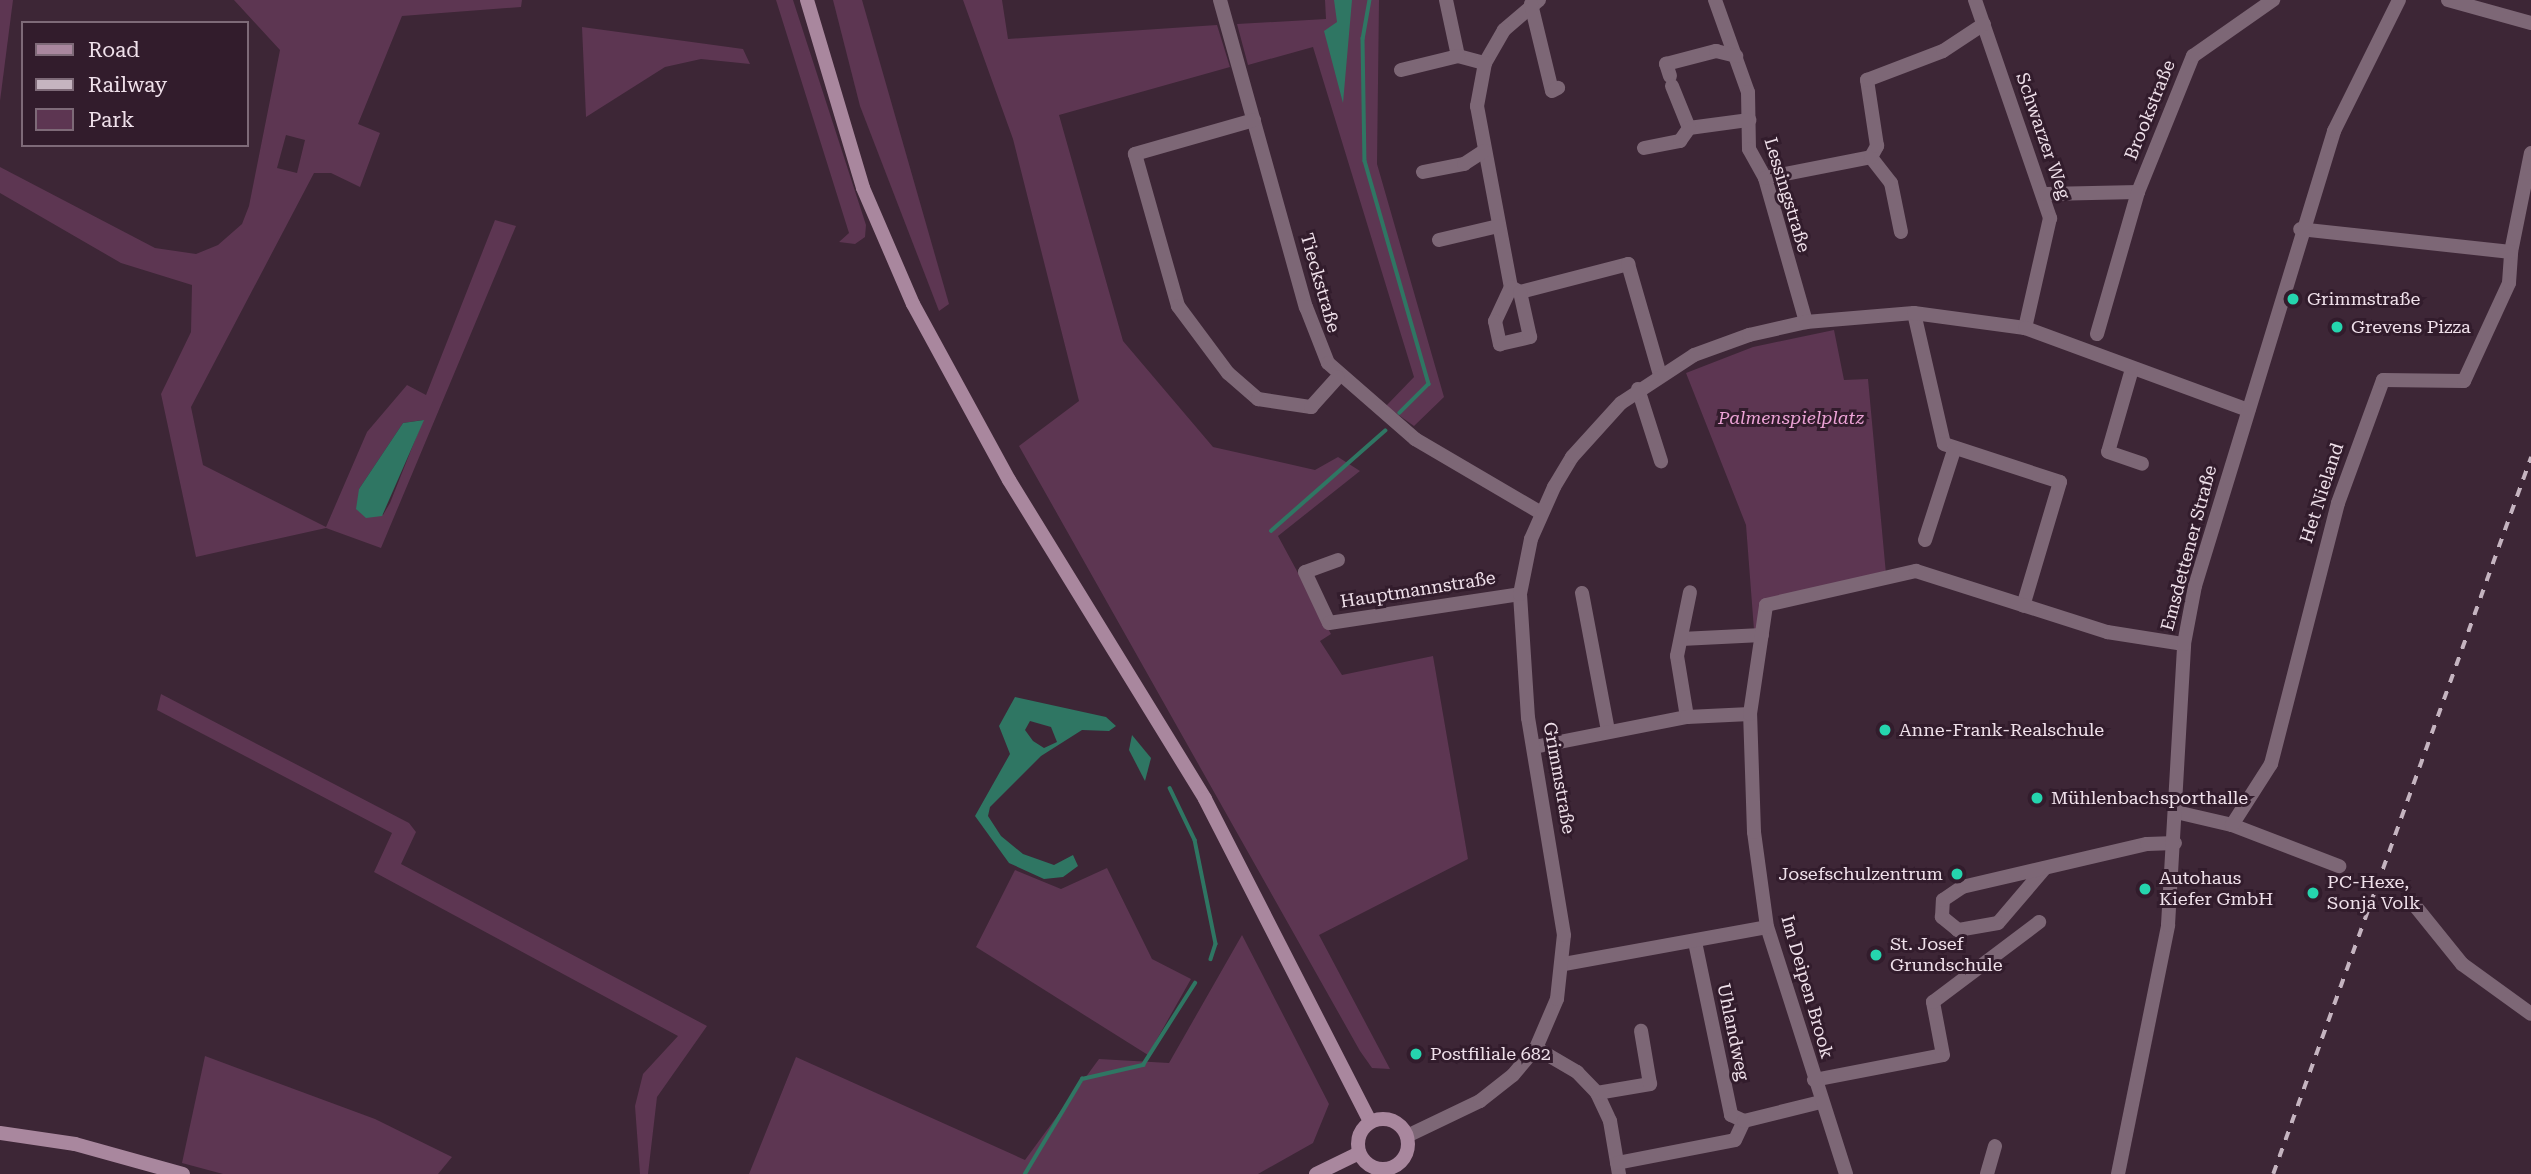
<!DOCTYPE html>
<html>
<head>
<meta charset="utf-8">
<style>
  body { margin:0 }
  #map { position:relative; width:2531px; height:1174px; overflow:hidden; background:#3d2636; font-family:"Roboto Serif",serif }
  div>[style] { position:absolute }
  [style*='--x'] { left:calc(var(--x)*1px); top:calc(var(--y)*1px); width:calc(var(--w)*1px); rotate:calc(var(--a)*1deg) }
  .green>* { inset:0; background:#5d3652 }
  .water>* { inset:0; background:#2f7663 }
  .stream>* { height:3.5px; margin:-1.75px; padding:0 1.75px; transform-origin:1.75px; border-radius:1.75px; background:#2f7663 }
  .minor>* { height:14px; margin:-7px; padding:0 7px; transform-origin:7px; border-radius:7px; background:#7d6776 }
  .tertiary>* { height:14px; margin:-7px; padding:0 7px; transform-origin:7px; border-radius:7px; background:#7d6776 }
  .secondary>* { height:14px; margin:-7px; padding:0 7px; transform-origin:7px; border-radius:7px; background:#a9879e }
  .secondary>.ring { margin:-7px; padding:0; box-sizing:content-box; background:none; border:14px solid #a9879e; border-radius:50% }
  .rail>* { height:3.5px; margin-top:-1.75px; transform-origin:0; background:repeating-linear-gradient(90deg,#c5b4c0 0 9px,transparent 0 18px) }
  .dots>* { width:19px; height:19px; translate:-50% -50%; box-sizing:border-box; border:4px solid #321c2c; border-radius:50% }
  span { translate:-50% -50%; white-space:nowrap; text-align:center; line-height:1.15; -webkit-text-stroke:6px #321c2c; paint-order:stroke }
  .street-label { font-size:18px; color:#efe0ea }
  .poi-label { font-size:18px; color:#efe0ea }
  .left { translate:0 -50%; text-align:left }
  .right { translate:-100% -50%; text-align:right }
  .park-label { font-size:18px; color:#eca3d6; font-style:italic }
  .legend { position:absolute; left:21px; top:21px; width:228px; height:126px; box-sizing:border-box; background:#321c2c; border:2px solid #7e6a78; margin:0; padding:9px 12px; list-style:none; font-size:21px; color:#efe0ea }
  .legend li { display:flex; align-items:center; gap:14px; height:35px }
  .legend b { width:35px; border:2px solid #7e6a78 }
</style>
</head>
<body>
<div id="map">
  <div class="green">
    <i style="clip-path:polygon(0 0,13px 0,0 101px)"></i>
    <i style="clip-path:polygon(evenodd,234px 0,522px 0,521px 7px,402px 16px,358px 124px,380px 133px,360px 187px,331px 173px,314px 173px,191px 407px,203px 465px,326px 527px,367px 432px,407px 385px,426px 395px,495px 220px,516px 226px,381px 548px,326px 528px,196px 557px,161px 394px,191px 332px,192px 285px,121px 263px,0 193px,0 167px,155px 248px,196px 254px,218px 245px,242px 224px,249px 206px,280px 50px,234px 0,286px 135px,305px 140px,297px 173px,277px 168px,286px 135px,234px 0,423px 420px,390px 503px,383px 515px,359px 489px,403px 423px,423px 420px)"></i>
    <i style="clip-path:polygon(776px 0,793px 0,866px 225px,865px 237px,855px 244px,839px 242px,849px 233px)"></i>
    <i style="clip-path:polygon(833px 0,862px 0,949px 304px,939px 311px,860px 106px)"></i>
    <i style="clip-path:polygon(963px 0,1002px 0,1008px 39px,1217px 25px,1230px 67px,1059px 115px,1123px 341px,1213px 447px,1315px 470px,1338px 457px,1360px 471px,1278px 536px,1331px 634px,1320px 641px,1342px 675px,1433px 656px,1468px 859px,1319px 935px,1390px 1069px,1372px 1068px,1360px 1051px,1019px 446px,1079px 401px,1013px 139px)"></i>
    <i style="clip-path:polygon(1325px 0,1379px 0,1377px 164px,1444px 397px,1414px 426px,1386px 406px,1414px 377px,1313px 47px,1248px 65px,1237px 24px,1326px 19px)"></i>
    <i style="clip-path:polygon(582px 27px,743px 49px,750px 64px,701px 59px,665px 67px,586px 117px)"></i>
    <i style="clip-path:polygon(1834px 330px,1844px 380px,1868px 379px,1886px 574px,1770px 600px,1769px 630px,1754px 630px,1746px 525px,1686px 373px,1753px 347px)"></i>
    <i style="clip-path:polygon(161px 694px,409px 823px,416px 832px,401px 864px,707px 1026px,657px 1097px,648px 1174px,640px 1174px,635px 1106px,643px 1074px,678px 1036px,374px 872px,392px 833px,157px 710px)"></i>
    <i style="clip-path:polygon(1107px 868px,1152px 959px,1191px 979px,1148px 1055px,976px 947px,1015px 870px,1061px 889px)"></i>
    <i style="clip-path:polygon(1242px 935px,1329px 1104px,1313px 1143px,1258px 1174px,749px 1174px,796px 1057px,1025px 1160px,1099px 1059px,1169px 1063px)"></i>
    <i style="clip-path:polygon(205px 1056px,375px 1119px,452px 1157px,438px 1174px,223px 1174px,182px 1163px)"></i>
  </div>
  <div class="water">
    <i style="clip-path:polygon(1334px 0,1352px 0,1343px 103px,1324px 31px,1337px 22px)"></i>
    <i style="clip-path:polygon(424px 420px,382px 516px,366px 518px,356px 509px,359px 489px,403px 423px)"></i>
    <i style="clip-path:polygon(evenodd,1015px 697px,1106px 717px,1116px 726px,1109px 731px,1082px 730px,1041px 756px,990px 807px,988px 816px,1001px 836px,1023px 854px,1054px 865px,1073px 855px,1078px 866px,1063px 877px,1044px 879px,1009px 863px,975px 816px,1010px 754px,999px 726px,1015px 697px,1030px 721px,1051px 727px,1057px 742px,1044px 748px,1033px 741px,1025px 730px,1030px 721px)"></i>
    <i style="clip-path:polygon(1132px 735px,1151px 758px,1145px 781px,1129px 750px)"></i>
  </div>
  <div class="stream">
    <i style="--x:1370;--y:0;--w:39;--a:100"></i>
    <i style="--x:1363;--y:38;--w:123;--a:89.1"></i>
    <i style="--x:1365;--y:161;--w:232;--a:74"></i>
    <i style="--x:1429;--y:384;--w:41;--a:135"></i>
    <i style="--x:1271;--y:531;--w:152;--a:-41.3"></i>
    <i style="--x:1170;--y:788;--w:58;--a:64.3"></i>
    <i style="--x:1195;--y:840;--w:106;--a:78.6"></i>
    <i style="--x:1216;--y:944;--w:16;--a:108"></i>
    <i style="--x:1025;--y:1174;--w:111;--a:-59"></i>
    <i style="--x:1082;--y:1079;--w:63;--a:-12.9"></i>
    <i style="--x:1143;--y:1065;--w:97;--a:-57.6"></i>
  </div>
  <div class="minor">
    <i style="--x:1220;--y:0;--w:319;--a:74.4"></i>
    <i style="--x:1306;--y:307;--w:60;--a:68.6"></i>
    <i style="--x:1328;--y:363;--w:116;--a:41.1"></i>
    <i style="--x:1415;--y:439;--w:146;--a:30.4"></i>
    <i style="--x:1446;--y:0;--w:57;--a:77.9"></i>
    <i style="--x:1458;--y:56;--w:28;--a:15"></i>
    <i style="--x:1539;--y:0;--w:46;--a:139.4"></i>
    <i style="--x:1504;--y:30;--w:38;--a:120"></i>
    <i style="--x:1485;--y:63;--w:44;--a:100.5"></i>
    <i style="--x:1477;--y:106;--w:184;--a:79.4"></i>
    <i style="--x:1511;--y:287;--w:10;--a:29"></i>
    <i style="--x:1520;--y:292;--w:112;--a:-14.5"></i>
    <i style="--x:1628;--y:264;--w:116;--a:73.9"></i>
    <i style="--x:1715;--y:0;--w:98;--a:70.3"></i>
    <i style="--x:1748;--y:92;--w:57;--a:89"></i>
    <i style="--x:1749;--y:149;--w:33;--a:61"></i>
    <i style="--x:1765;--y:178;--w:150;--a:74.1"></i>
    <i style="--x:1975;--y:0;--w:231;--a:71"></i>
    <i style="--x:2050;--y:218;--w:113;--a:102.8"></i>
    <i style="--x:2448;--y:0;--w:86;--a:15.5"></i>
    <i style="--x:1531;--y:4;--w:89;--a:76.4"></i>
    <i style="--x:1552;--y:91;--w:7;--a:-27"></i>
    <i style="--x:1401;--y:70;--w:59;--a:-13.8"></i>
    <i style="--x:1670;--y:76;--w:13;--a:-108"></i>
    <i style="--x:1666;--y:64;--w:52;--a:-14.6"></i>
    <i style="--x:1716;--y:51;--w:21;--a:14"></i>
    <i style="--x:1672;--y:86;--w:45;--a:68"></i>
    <i style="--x:1689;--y:128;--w:61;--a:-7.6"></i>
    <i style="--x:1254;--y:120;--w:124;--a:164.1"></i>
    <i style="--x:1135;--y:154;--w:158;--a:74.2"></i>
    <i style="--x:1178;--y:306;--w:84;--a:53.3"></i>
    <i style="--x:1228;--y:373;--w:40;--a:41"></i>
    <i style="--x:1258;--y:399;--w:54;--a:8.6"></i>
    <i style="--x:1311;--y:407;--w:40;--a:-48"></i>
    <i style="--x:1644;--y:148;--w:37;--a:-11"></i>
    <i style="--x:1680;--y:141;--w:16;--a:-55"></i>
    <i style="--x:1423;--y:172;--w:42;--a:-11"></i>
    <i style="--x:1464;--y:164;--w:24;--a:-33"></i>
    <i style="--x:1765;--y:178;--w:108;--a:-11.2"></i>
    <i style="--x:2046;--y:194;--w:92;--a:-1.2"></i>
    <i style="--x:2138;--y:192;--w:147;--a:-68"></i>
    <i style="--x:2193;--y:56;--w:98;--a:-35"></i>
    <i style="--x:1901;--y:232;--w:50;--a:-101.5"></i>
    <i style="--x:1891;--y:183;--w:33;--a:-128"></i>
    <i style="--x:1871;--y:157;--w:13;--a:-61"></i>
    <i style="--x:1877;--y:146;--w:67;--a:-98.6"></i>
    <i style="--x:1867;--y:80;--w:81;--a:-20.9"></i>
    <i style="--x:1943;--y:51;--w:49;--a:-33.4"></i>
    <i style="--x:1439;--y:240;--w:61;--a:-13.3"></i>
    <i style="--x:2511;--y:252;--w:101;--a:-78.6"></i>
    <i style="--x:1511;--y:287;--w:38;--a:115"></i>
    <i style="--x:1495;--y:321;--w:24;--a:78"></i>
    <i style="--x:1500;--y:344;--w:31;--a:-13"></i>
    <i style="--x:1530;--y:337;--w:46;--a:-102.5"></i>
    <i style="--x:1914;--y:313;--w:134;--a:77.1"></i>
    <i style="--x:1944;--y:444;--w:122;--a:18.1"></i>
    <i style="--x:2060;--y:482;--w:129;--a:106.6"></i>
    <i style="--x:2097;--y:334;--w:148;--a:-73.9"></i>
    <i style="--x:2132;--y:369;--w:86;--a:106.1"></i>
    <i style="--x:2108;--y:452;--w:36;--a:19"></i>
    <i style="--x:1638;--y:389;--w:76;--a:72.3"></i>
    <i style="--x:1925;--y:540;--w:95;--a:-72.1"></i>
    <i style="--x:1338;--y:560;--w:35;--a:160"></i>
    <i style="--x:1305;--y:572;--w:56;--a:64.8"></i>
    <i style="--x:1329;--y:623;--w:193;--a:-8.6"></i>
    <i style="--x:1582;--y:593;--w:139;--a:79.3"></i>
    <i style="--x:1681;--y:639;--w:81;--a:-2.8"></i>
    <i style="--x:1687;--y:717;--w:62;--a:-99.3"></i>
    <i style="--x:1677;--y:656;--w:65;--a:-78.5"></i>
    <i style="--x:1534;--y:747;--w:156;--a:-11.1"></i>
    <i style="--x:1687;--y:717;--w:63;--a:-2.7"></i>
    <i style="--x:2176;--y:812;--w:57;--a:13.1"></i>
    <i style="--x:2232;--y:825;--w:115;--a:21"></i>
    <i style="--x:2232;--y:825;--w:72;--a:-57.4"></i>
    <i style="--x:2271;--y:764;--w:269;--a:-75.6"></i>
    <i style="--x:2338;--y:503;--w:131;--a:-69.9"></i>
    <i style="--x:2383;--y:380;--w:81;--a:0.7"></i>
    <i style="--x:2464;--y:381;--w:108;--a:-65.3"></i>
    <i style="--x:2509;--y:283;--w:31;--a:-86"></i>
    <i style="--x:2511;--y:252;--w:212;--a:-173.8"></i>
    <i style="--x:2045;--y:868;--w:72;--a:130.5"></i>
    <i style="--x:1998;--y:923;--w:41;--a:170.1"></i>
    <i style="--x:1958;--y:930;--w:21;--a:-141"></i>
    <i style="--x:1942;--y:917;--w:17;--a:-87"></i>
    <i style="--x:1943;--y:900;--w:23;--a:-34"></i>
    <i style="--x:1962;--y:887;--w:190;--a:-13.1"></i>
    <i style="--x:2147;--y:844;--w:28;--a:-2"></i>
    <i style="--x:2412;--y:902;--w:80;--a:51.1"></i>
    <i style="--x:2462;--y:964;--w:85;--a:35.9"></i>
    <i style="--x:1695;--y:942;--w:177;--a:78.2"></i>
    <i style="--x:1731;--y:1115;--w:14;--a:25"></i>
    <i style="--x:1564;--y:964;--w:206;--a:-10.3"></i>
    <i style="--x:1536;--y:1048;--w:48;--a:30.3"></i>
    <i style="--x:1577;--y:1072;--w:29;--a:46"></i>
    <i style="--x:1597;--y:1093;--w:31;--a:65"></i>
    <i style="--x:1610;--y:1121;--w:54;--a:80.4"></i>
    <i style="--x:1814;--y:1080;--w:131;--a:-11"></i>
    <i style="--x:1943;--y:1055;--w:54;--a:-100.7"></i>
    <i style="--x:1933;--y:1002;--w:133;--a:-37"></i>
    <i style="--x:1597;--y:1093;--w:54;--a:-9.6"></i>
    <i style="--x:1650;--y:1084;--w:54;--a:-99.6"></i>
    <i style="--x:1407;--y:1136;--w:81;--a:-25.6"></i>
    <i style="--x:1480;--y:1101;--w:42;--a:-38.2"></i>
    <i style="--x:1513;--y:1075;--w:35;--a:-50"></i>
    <i style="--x:1536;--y:1048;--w:53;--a:-66.8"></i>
    <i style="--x:1557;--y:999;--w:64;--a:-83.8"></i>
    <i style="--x:1564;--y:935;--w:220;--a:-99.4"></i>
    <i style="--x:1528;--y:718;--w:124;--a:-93.7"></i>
    <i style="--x:1520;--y:594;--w:56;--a:-78.7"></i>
    <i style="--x:1531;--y:539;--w:57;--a:-66.1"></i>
    <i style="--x:1554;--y:487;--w:35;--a:-59"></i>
    <i style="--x:1572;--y:457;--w:73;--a:-47.8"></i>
    <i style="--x:1621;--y:403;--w:87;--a:-33.3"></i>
    <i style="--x:1694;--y:355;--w:59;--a:-20"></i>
    <i style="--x:1749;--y:335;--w:58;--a:-12.8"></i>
    <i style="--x:1806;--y:322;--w:108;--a:-4.8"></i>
    <i style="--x:1914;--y:313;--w:112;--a:7.7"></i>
    <i style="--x:2025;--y:328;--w:238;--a:20.2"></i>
    <i style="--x:1617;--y:1163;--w:120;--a:-11"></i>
    <i style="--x:1735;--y:1140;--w:21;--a:-65"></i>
    <i style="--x:1744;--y:1121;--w:79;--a:-13.9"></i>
    <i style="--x:1846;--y:1174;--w:259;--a:-107.7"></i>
    <i style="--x:1767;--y:927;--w:96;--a:-97.8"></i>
    <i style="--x:1754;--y:832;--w:118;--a:-91.9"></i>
    <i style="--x:1750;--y:714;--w:110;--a:-81.6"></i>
    <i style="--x:1766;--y:605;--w:154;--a:-12.8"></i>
    <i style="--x:1916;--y:571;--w:201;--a:17.7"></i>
    <i style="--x:2107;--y:632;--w:78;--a:8.9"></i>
    <i style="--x:1987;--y:1174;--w:29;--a:-74"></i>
  </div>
  <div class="tertiary">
    <i style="--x:2118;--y:1174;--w:254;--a:-78.6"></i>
    <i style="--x:2168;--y:925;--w:281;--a:-86.7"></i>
    <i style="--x:2184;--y:644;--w:59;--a:-79.3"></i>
    <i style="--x:2195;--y:586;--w:476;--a:-73"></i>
    <i style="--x:2334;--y:131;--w:146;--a:-63.6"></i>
  </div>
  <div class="secondary">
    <i style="--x:807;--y:0;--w:196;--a:73.4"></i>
    <i style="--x:863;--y:188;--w:126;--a:66.7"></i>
    <i style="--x:913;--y:304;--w:200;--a:61.4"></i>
    <i style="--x:1009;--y:480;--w:374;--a:58.4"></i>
    <i style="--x:1205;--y:799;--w:362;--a:62.9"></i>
    <i class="ring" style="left:1358px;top:1119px;width:36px;height:36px"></i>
    <i style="--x:0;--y:1133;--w:76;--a:8.3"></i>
    <i style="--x:75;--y:1144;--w:112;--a:15.5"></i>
    <i style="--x:1316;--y:1174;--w:48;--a:-26"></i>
  </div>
  <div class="rail">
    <i style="--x:2273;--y:1174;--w:762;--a:-70.21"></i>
  </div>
  <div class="dots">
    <i style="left:2293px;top:299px;background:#25d5ae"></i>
    <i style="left:2337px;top:327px;background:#25d5ae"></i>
    <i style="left:1885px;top:730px;background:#25d5ae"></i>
    <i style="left:2037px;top:798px;background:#25d5ae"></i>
    <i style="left:1957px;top:874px;background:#25d5ae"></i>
    <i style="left:2145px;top:889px;background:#25d5ae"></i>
    <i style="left:2313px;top:893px;background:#25d5ae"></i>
    <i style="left:1876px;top:955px;background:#25d5ae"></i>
    <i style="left:1416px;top:1054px;background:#25d5ae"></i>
  </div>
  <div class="street-label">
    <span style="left:2150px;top:110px;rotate:-68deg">Brookstraße</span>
    <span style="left:2043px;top:136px;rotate:71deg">Schwarzer Weg</span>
    <span style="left:1787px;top:195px;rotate:73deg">Lessingstraße</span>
    <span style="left:1320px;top:283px;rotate:74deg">Tieckstraße</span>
    <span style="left:2322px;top:493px;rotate:-72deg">Het Nieland</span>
    <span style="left:2189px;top:548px;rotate:-75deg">Emsdettener Straße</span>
    <span style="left:1418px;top:590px;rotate:-9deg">Hauptmannstraße</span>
    <span style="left:1559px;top:778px;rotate:80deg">Grimmstraße</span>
    <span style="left:1807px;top:987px;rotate:74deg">Im Deipen Brook</span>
    <span style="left:1733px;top:1032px;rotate:78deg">Uhlandweg</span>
  </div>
  <div class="poi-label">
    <span class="left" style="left:2307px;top:299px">Grimmstraße</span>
    <span class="left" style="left:2351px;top:327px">Grevens Pizza</span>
    <span class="left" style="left:1899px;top:730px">Anne-Frank-Realschule</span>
    <span class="left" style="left:2051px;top:798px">Mühlenbachsporthalle</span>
    <span class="right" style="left:1943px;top:874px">Josefschulzentrum</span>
    <span class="left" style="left:2159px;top:889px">Autohaus<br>Kiefer GmbH</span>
    <span class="left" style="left:2327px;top:893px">PC-Hexe,<br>Sonja Volk</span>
    <span class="left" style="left:1890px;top:955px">St. Josef<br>Grundschule</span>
    <span class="left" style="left:1430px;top:1054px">Postfiliale 682</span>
  </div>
  <div class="park-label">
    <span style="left:1791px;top:418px">Palmenspielplatz</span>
  </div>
  <ul class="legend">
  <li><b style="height:9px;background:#a9879e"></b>Road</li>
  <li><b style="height:9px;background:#c5b4c0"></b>Railway</li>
  <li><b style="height:19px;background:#5d3652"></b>Park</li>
  </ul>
</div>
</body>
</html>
